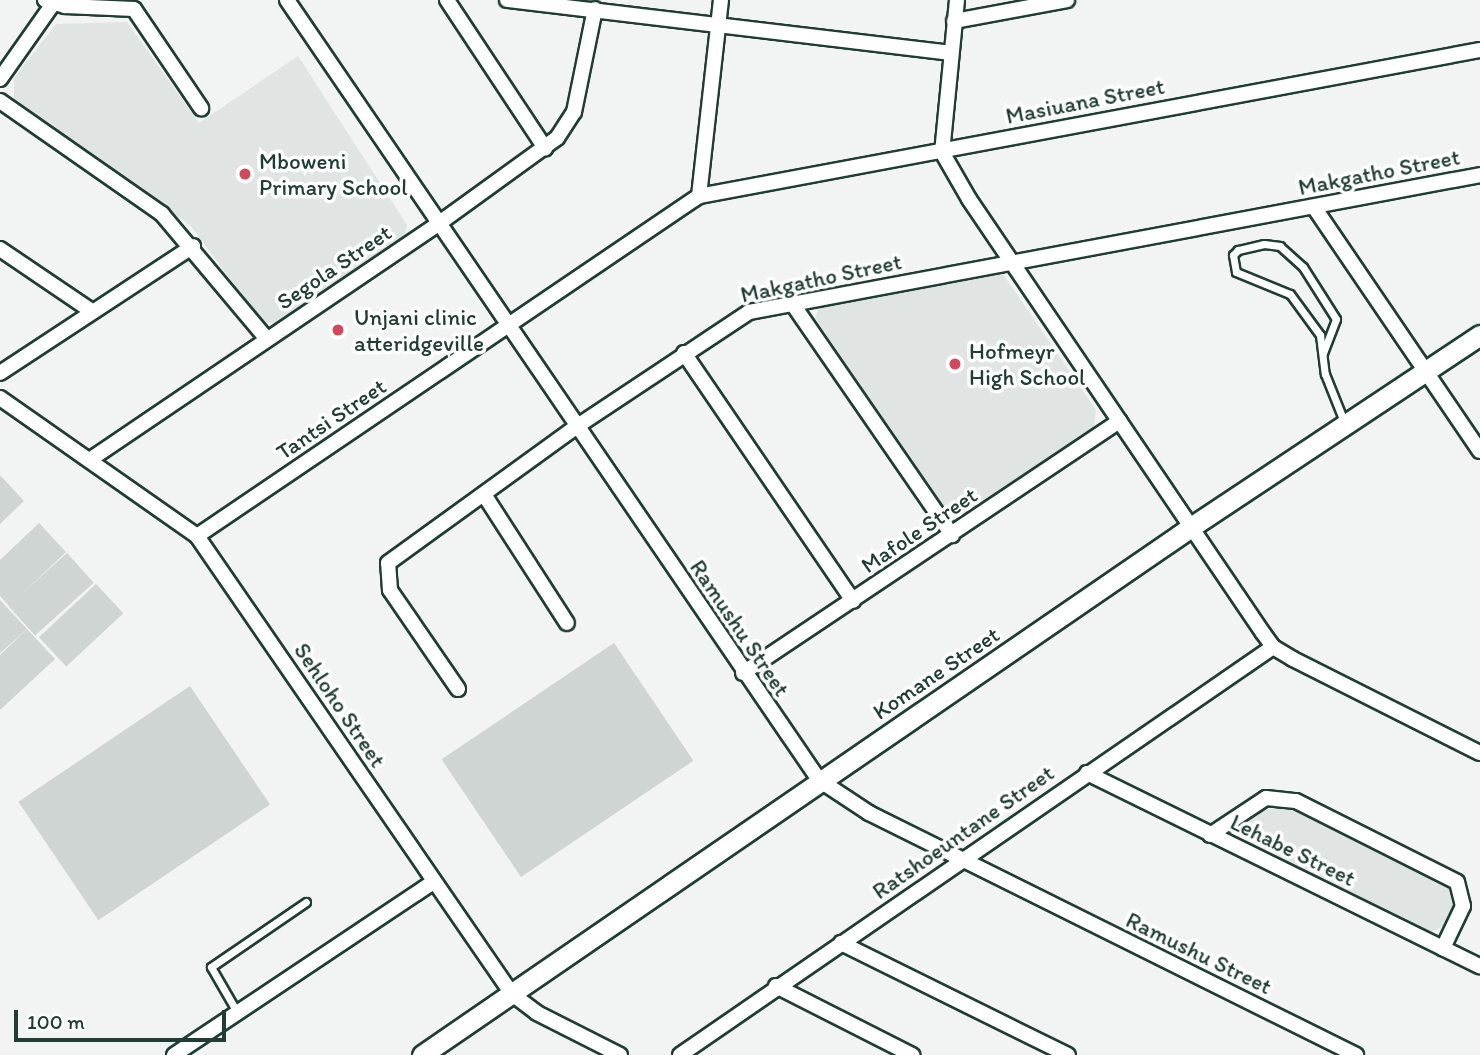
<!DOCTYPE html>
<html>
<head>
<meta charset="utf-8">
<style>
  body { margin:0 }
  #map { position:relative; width:1480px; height:1055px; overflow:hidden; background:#f2f3f3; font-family:Itim,sans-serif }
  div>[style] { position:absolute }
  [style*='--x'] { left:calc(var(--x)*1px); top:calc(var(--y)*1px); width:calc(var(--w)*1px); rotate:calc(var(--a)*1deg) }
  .built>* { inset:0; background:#e0e4e3 }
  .green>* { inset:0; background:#ced5d3; transform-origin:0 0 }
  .roads { filter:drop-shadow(2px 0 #1f3d34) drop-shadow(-2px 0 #1f3d34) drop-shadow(0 2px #1f3d34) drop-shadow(0 -2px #1f3d34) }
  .lane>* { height:7px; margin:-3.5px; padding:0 3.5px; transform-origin:3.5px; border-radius:3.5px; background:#fff }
  .street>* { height:14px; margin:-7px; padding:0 7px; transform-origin:7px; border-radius:7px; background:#fff }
  .secondary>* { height:19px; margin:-9.5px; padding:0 9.5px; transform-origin:9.5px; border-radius:9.5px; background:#fff }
  .dots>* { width:19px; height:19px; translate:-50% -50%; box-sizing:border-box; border:4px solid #fff; border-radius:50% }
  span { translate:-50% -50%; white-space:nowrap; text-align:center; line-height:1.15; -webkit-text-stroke:7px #fff; paint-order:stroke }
  .street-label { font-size:23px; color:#1f3d34 }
  .poi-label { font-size:23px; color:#1f3d34 }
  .left { translate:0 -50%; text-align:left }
  .scale { position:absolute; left:14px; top:1010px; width:212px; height:32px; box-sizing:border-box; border:4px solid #1f3d34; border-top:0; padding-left:9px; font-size:21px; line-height:24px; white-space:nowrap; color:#1f3d34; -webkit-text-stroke:5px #fff; paint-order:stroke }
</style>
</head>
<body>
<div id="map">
  <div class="built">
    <i style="clip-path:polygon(127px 22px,199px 123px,298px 56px,407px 225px,404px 239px,279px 325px,261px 321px,191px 226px,14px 102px,14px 78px,56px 24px)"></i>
    <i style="clip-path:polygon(1003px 274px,1096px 410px,1093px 430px,961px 516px,945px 515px,815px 318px,819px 308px)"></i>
    <i style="clip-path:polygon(1287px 807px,1450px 889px,1454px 905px,1442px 927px,1428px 933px,1248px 842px,1245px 829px,1250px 820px,1264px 810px)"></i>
  </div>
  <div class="green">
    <i style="clip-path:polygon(0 475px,24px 501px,0 524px)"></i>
    <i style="clip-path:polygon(39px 523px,66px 552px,9px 606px,0 596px,0 560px)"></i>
    <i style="left:67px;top:553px;width:40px;height:79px;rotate:48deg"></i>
    <i style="left:96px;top:584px;width:40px;height:78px;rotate:47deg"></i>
    <i style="clip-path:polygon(0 600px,27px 629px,0 653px)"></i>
    <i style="clip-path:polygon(27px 629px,55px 659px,0 710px,0 655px)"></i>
    <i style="left:614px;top:643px;width:142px;height:208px;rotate:56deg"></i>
    <i style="left:190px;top:686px;width:143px;height:207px;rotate:56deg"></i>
  </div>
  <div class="roads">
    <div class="lane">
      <i style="--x:1323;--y:353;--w:36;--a:-69"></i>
      <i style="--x:1336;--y:319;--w:62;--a:-122.4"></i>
      <i style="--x:1303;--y:267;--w:31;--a:-138"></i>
      <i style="--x:1280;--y:246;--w:16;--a:-173"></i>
      <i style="--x:1264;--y:244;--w:27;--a:167"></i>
      <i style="--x:1238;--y:250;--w:7;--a:135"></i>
      <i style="--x:1233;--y:255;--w:17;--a:80"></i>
      <i style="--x:1236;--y:272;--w:58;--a:22.2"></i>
      <i style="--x:1290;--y:294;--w:51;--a:53.8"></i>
      <i style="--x:1320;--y:335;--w:39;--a:83"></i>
      <i style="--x:1325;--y:374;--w:54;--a:68.2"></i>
      <i style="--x:237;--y:1012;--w:52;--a:-120"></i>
      <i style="--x:211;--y:967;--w:115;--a:-34.4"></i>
    </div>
    <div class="street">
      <i style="--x:45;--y:0;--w:21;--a:17"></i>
      <i style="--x:65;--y:6;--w:69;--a:2.5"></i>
      <i style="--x:134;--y:9;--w:120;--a:55.9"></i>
      <i style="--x:287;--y:0;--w:944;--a:55.7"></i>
      <i style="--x:819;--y:780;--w:60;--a:33.4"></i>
      <i style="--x:869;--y:813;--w:544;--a:26.42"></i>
      <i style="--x:447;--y:0;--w:178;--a:56.5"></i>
      <i style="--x:507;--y:0;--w:447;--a:6.8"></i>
      <i style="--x:957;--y:0;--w:153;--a:95.6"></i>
      <i style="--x:942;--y:152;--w:54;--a:60.1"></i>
      <i style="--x:969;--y:199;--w:524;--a:55.89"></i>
      <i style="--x:1263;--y:633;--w:17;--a:54"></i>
      <i style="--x:1273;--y:647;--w:23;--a:31"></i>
      <i style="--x:1293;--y:659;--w:209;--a:26.7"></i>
      <i style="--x:954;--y:21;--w:115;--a:-10.5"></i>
      <i style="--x:0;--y:79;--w:92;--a:-54.8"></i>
      <i style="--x:0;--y:101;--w:198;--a:34.9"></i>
      <i style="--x:162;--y:214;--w:163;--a:50"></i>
      <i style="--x:699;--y:196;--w:197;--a:-83.6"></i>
      <i style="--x:1314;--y:207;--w:295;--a:55.8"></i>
      <i style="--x:0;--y:249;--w:109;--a:34.1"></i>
      <i style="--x:792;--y:303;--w:282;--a:55.4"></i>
      <i style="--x:684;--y:353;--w:300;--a:55.7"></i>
      <i style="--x:0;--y:373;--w:231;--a:-33.3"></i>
      <i style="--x:0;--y:398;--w:241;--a:35"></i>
      <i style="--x:197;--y:536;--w:556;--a:55.48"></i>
      <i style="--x:512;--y:994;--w:31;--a:37"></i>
      <i style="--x:537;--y:1013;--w:93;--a:26.8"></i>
      <i style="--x:91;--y:459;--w:419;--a:-34.1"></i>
      <i style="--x:438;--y:224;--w:147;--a:-35.9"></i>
      <i style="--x:557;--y:138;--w:31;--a:-57"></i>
      <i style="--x:574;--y:112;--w:105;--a:-78.5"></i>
      <i style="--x:485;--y:496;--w:151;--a:57.2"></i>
      <i style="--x:197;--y:536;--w:606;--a:-34.11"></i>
      <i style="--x:699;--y:196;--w:795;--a:-10.59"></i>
      <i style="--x:743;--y:673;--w:453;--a:-33.8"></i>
      <i style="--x:458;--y:689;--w:120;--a:-124.5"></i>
      <i style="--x:390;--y:590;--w:27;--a:-94"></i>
      <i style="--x:388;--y:563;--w:232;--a:-35.9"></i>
      <i style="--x:576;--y:427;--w:208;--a:-33.6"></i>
      <i style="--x:749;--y:312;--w:744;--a:-10.61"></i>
      <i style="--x:1087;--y:773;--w:438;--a:26.2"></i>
      <i style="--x:1210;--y:835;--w:67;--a:-33.5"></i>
      <i style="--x:1266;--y:798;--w:30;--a:6"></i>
      <i style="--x:1296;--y:801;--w:180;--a:26.7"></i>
      <i style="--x:1457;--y:882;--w:25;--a:76"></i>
      <i style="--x:1463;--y:906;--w:47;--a:115.5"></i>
      <i style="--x:841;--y:943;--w:253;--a:26.3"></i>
      <i style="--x:776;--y:986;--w:153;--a:26.9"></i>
      <i style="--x:174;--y:1055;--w:311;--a:-33.7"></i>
      <i style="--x:680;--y:1055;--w:720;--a:-34.53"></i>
    </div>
    <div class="secondary">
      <i style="--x:422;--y:1055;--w:933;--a:-34.47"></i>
      <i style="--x:1191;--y:527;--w:347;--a:-33.6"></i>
    </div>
  </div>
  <div class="dots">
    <i style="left:245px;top:174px;background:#d1495b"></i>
    <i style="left:338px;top:330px;background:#d1495b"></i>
    <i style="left:955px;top:364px;background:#d1495b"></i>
  </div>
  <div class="street-label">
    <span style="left:1085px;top:101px;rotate:-11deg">Masiuana Street</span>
    <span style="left:1379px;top:172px;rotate:-11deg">Makgatho Street</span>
    <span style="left:334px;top:267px;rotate:-34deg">Segola Street</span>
    <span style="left:821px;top:278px;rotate:-12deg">Makgatho Street</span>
    <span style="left:331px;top:419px;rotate:-34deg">Tantsi Street</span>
    <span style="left:919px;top:530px;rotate:-34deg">Mafole Street</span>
    <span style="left:740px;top:628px;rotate:56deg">Ramushu Street</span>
    <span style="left:936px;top:673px;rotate:-34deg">Komane Street</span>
    <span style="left:340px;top:705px;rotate:56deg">Sehloho Street</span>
    <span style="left:963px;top:832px;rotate:-35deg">Ratshoeuntane Street</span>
    <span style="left:1293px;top:850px;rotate:26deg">Lehabe Street</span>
    <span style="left:1199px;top:953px;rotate:26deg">Ramushu Street</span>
  </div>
  <div class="poi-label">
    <span class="left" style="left:259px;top:174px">Mboweni<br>Primary School</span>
    <span class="left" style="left:354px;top:330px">Unjani clinic<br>atteridgeville</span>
    <span class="left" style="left:969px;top:364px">Hofmeyr<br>High School</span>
  </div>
  <div class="scale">100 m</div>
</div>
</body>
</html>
